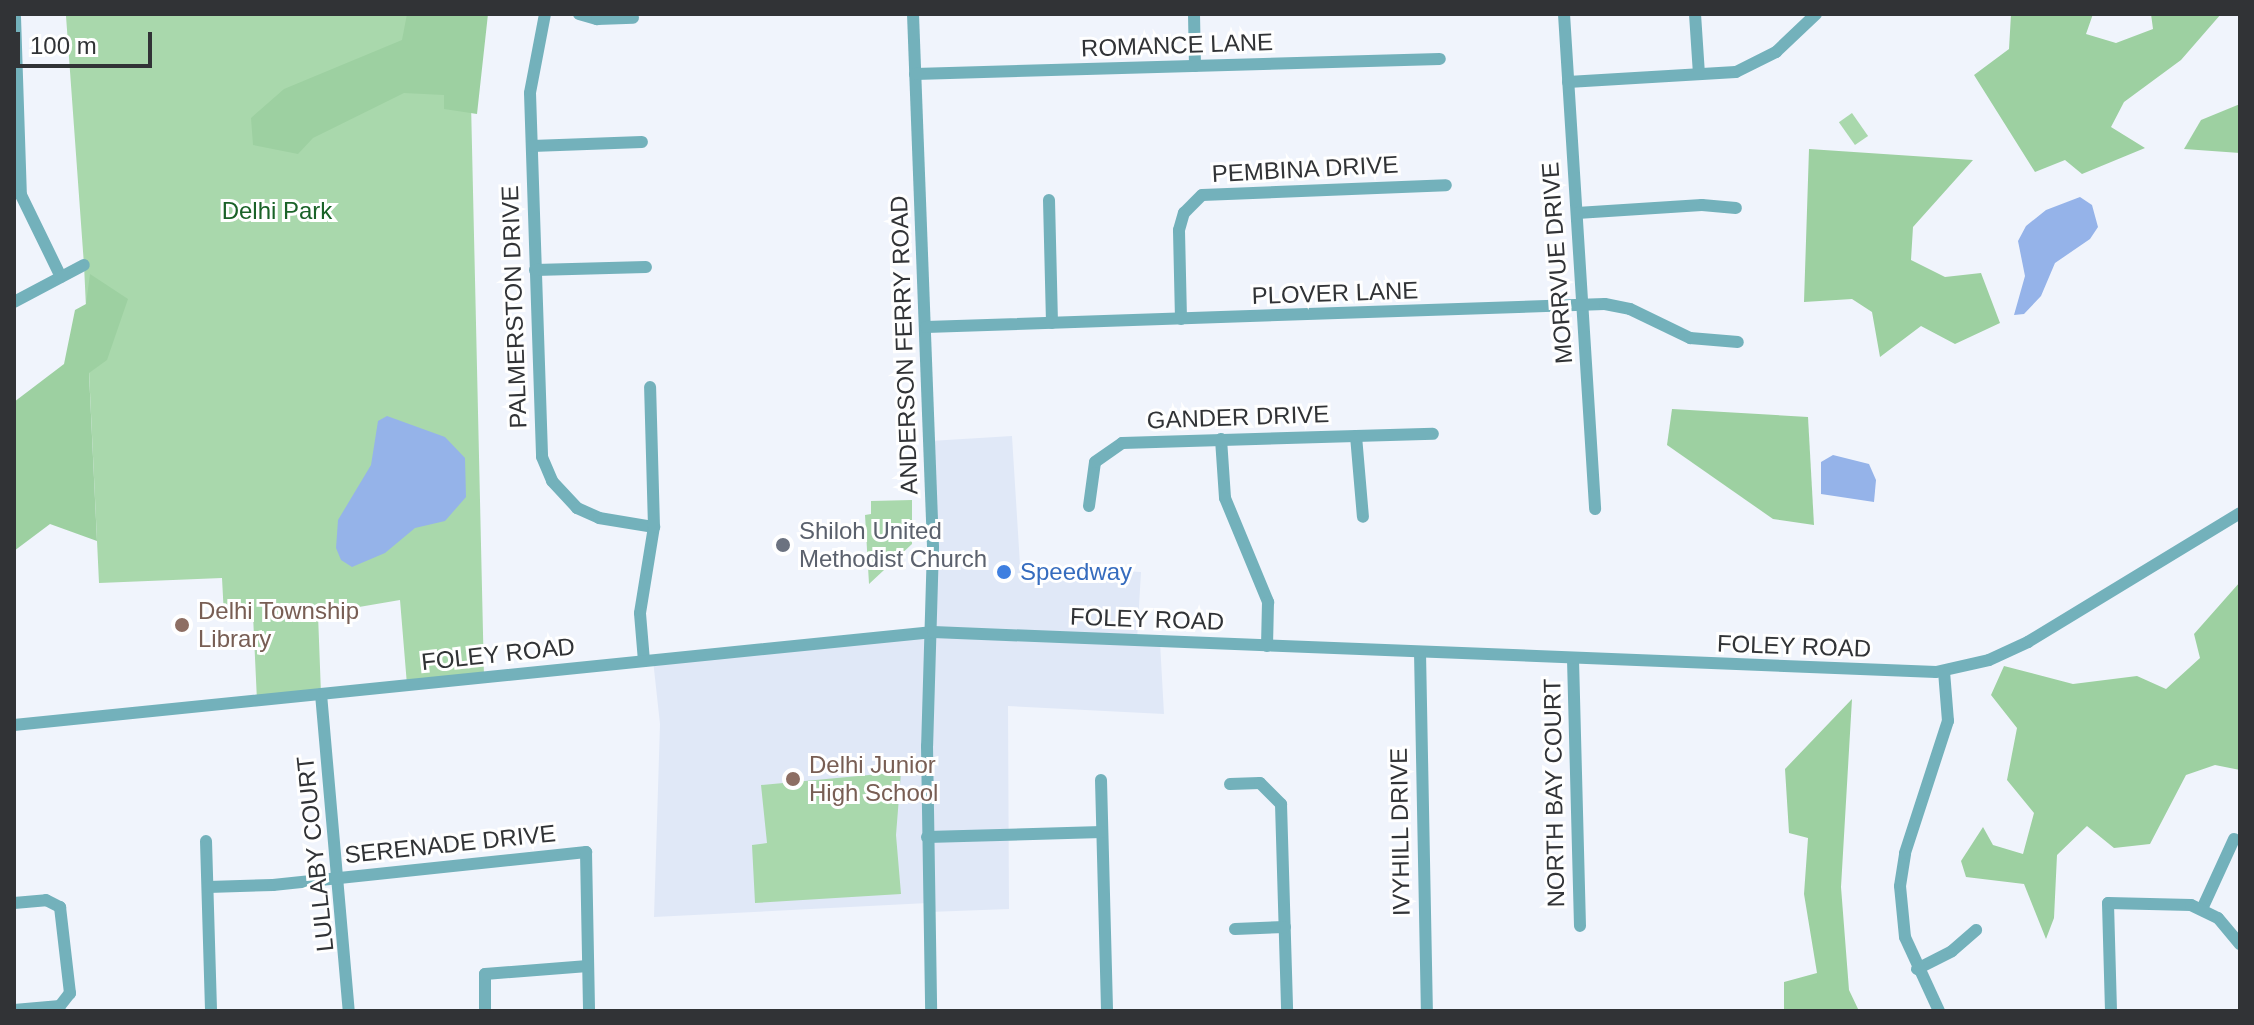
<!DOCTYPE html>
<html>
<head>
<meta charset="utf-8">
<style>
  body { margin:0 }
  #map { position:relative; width:2254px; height:1025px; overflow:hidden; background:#f0f4fc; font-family:Arial,sans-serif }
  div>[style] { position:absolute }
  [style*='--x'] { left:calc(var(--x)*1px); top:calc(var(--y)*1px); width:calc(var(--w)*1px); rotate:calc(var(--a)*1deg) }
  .built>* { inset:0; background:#e0e8f7 }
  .green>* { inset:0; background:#a9d8ac; transform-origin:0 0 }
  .forest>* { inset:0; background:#9dd0a1 }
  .water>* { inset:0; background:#95b3e9 }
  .minor>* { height:12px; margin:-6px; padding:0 6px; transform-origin:6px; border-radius:6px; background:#73b1bb }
  .dots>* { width:22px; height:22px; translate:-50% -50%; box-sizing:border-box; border:4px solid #fff; border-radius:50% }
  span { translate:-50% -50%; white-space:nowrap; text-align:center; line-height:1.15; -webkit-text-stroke:6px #fff; paint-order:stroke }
  .street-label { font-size:24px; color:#313336 }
  .park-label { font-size:24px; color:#1a6228 }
  .worship-label { font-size:24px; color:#5b616d }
  .left { translate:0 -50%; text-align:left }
  .shop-label { font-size:24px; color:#366cbe }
  .education-label { font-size:24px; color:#785e54 }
  .frame { position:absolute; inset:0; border:16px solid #313336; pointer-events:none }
  .scale { position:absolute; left:16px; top:32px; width:136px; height:36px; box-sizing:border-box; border:4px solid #313336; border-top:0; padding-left:10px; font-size:24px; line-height:28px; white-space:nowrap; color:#313336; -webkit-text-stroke:6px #fff; paint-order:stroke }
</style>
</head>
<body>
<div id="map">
  <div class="built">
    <i style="clip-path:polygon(1012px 436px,1020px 565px,1141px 572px,1137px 640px,1160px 642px,1164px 714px,1008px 706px,1009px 909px,929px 912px,928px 903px,654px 917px,660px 724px,653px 660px,933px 632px,930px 441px)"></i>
  </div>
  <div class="green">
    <i style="clip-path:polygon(14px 14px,469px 14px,484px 677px,407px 685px,400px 600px,318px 614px,321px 694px,257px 701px,253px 615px,224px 616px,222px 578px,99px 583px,84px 265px,66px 16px)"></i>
    <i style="left:1852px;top:113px;width:28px;height:16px;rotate:55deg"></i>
    <i style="clip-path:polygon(912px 500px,912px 544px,869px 584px,865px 515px,871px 514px,871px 501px)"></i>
    <i style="clip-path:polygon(901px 772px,896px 835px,901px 894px,755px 903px,752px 845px,767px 843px,761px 785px)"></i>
  </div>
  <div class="forest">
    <i style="clip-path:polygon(407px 14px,488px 14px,477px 114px,444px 109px,444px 95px,404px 93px,313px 138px,298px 154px,253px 145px,251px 118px,284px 89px,402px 40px)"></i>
    <i style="clip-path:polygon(2011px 14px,2093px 14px,2086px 34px,2116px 43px,2153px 29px,2151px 14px,2221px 14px,2181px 60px,2124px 102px,2111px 127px,2145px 148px,2082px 174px,2065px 160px,2035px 172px,1974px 75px,2009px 49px)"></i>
    <i style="clip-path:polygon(2240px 104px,2240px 153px,2184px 149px,2201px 120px)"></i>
    <i style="clip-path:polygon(1809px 149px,1973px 160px,1913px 227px,1911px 260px,1945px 277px,1981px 273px,2000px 323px,1955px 344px,1921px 326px,1880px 357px,1872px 312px,1852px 299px,1804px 302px)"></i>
    <i style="clip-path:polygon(90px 274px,128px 299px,107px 360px,89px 373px,97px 541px,50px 524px,14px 551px,14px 402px,64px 364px,75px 310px,86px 304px)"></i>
    <i style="clip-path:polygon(1672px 409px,1808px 417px,1814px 525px,1773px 519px,1667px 445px)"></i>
    <i style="clip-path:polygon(2240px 582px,2240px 770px,2215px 765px,2186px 775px,2150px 844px,2114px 848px,2087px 826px,2057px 855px,2054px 918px,2046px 939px,2024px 884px,1966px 877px,1961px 861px,1983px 827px,1993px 845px,2023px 854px,2034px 813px,2007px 780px,2017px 728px,1991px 695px,2004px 666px,2073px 684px,2137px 676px,2166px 689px,2200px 658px,2194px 634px)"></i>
    <i style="clip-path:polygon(1852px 699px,1841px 887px,1849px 990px,1859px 1011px,1784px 1011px,1784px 982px,1817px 973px,1804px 894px,1808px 838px,1789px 833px,1785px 769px)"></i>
  </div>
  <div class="water">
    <i style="clip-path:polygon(2080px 197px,2092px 205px,2098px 227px,2090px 239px,2055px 263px,2041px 296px,2024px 314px,2014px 315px,2025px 276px,2018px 241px,2026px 226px,2046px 210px)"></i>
    <i style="clip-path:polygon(387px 416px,445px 437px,465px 458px,466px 497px,445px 521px,415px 528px,385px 553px,352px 567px,341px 560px,336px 548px,338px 520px,371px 465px,378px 421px)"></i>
    <i style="clip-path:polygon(1833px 455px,1869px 464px,1876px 480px,1874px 502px,1821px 494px,1821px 462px)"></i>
  </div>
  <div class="minor">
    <i style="--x:545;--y:14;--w:80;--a:100.8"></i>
    <i style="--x:530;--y:93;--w:364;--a:88.1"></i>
    <i style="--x:542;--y:457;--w:26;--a:67"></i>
    <i style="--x:552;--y:481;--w:37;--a:47"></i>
    <i style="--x:577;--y:508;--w:24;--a:24"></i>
    <i style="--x:599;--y:518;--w:56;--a:9.3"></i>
    <i style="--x:579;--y:14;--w:19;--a:16"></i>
    <i style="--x:597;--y:19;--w:36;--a:-2"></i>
    <i style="--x:913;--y:14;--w:533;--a:87.85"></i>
    <i style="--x:933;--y:547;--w:199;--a:91.7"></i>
    <i style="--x:927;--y:746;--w:265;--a:89.1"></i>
    <i style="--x:1194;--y:14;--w:52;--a:88.9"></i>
    <i style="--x:1564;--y:14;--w:496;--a:86.4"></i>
    <i style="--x:1695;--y:14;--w:60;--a:86.2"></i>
    <i style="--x:15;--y:17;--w:178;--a:88.1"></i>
    <i style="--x:21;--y:195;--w:91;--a:64"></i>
    <i style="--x:915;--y:74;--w:525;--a:-1.64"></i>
    <i style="--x:1568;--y:82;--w:168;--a:-3.4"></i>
    <i style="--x:1736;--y:72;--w:45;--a:-26.6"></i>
    <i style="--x:1776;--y:52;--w:55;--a:-43.5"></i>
    <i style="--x:532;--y:146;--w:110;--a:-2.1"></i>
    <i style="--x:1049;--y:200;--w:123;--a:88.6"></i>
    <i style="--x:1577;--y:213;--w:125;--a:-3.7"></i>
    <i style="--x:1702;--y:205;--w:34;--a:5"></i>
    <i style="--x:535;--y:270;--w:111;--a:-1.5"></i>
    <i style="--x:14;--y:302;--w:79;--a:-27.9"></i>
    <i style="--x:1181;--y:319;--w:89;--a:-91.3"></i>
    <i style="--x:1179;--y:230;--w:18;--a:-74"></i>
    <i style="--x:1184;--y:213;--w:25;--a:-45"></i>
    <i style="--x:1202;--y:195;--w:244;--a:-2.3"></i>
    <i style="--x:926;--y:327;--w:679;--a:-1.94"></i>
    <i style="--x:1605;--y:304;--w:25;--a:11"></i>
    <i style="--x:1630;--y:309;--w:67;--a:25.8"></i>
    <i style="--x:1690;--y:338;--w:48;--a:4.8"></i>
    <i style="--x:1356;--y:436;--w:81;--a:85.1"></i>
    <i style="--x:1221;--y:439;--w:59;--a:86.1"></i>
    <i style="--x:1225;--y:498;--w:113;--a:67.5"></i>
    <i style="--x:1268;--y:602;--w:44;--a:91.3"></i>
    <i style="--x:1089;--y:506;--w:44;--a:-82.2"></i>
    <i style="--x:1095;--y:462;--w:33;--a:-35"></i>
    <i style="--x:1122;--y:443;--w:311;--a:-1.7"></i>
    <i style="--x:1420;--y:652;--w:359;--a:88.9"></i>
    <i style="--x:1573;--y:659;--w:267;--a:88.5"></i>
    <i style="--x:644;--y:661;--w:48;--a:-94.8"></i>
    <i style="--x:640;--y:613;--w:87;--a:-80.8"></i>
    <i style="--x:654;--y:527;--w:140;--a:-91.6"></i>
    <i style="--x:321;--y:694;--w:318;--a:85"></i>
    <i style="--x:14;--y:725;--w:924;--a:-5.78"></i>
    <i style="--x:933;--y:632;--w:1004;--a:2.28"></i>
    <i style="--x:1936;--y:672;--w:54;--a:-12.8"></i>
    <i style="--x:1989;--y:660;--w:43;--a:-24.8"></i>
    <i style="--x:2028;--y:642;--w:248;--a:-31.3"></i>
    <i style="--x:1101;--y:780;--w:231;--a:88.5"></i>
    <i style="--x:1230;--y:784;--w:30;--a:-2"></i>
    <i style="--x:1260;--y:783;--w:30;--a:45"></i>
    <i style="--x:1281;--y:804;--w:207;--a:88.3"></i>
    <i style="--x:927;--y:837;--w:175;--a:-1.6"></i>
    <i style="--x:206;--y:841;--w:170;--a:88.3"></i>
    <i style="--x:208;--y:887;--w:65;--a:-1.8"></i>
    <i style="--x:273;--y:885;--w:315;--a:-6"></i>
    <i style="--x:586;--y:852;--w:159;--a:88.9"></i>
    <i style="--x:14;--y:903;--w:32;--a:-5"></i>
    <i style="--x:46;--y:900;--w:16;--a:27"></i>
    <i style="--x:60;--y:907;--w:87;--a:83.4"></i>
    <i style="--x:70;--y:993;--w:16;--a:128"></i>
    <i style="--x:60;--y:1006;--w:46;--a:175"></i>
    <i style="--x:2202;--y:909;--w:77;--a:-65.4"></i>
    <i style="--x:1235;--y:929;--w:50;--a:-2.3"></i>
    <i style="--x:1917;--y:969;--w:39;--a:-27"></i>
    <i style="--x:1952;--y:951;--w:32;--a:-41"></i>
    <i style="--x:485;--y:1011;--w:37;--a:-90"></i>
    <i style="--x:485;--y:974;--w:103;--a:-4.4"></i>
    <i style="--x:1939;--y:1011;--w:81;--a:-114.7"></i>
    <i style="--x:1905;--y:937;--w:51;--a:-95.6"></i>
    <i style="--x:1900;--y:886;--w:33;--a:-81"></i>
    <i style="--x:1905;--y:853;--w:139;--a:-72"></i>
    <i style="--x:1948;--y:721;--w:50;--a:-94.6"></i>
    <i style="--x:2111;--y:1011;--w:108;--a:-91.6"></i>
    <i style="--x:2108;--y:903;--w:83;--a:1.4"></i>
    <i style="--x:2191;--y:905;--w:30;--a:26"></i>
    <i style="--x:2218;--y:918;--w:34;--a:50"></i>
  </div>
  <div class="dots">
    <i style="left:783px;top:545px;background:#6b7280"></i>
    <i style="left:1004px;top:572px;background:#3f7fe0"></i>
    <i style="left:182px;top:625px;background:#8d6e63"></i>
    <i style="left:793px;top:779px;background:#8d6e63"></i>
  </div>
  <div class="street-label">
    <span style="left:1177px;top:45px;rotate:-2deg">ROMANCE LANE</span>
    <span style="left:1305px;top:169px;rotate:-3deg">PEMBINA DRIVE</span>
    <span style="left:1557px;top:263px;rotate:-94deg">MORRVUE DRIVE</span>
    <span style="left:1335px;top:293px;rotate:-2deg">PLOVER LANE</span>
    <span style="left:514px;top:307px;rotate:-92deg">PALMERSTON DRIVE</span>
    <span style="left:904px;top:345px;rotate:-92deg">ANDERSON FERRY ROAD</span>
    <span style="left:1238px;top:417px;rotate:-2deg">GANDER DRIVE</span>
    <span style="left:1147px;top:619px;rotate:2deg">FOLEY ROAD</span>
    <span style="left:1794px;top:646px;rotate:2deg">FOLEY ROAD</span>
    <span style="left:498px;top:654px;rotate:-6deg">FOLEY ROAD</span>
    <span style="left:1554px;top:793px;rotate:-91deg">NORTH BAY COURT</span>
    <span style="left:1400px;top:832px;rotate:-91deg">IVYHILL DRIVE</span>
    <span style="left:450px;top:844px;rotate:-6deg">SERENADE DRIVE</span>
    <span style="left:315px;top:854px;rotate:-96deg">LULLABY COURT</span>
  </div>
  <div class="park-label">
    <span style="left:277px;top:211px">Delhi Park</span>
  </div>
  <div class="worship-label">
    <span class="left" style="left:799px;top:545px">Shiloh United<br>Methodist Church</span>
  </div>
  <div class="shop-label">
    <span class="left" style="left:1020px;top:572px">Speedway</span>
  </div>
  <div class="education-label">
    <span class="left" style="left:198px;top:625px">Delhi Township<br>Library</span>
    <span class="left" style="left:809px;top:779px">Delhi Junior<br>High School</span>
  </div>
  <div class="frame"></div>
  <div class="scale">100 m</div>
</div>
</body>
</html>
